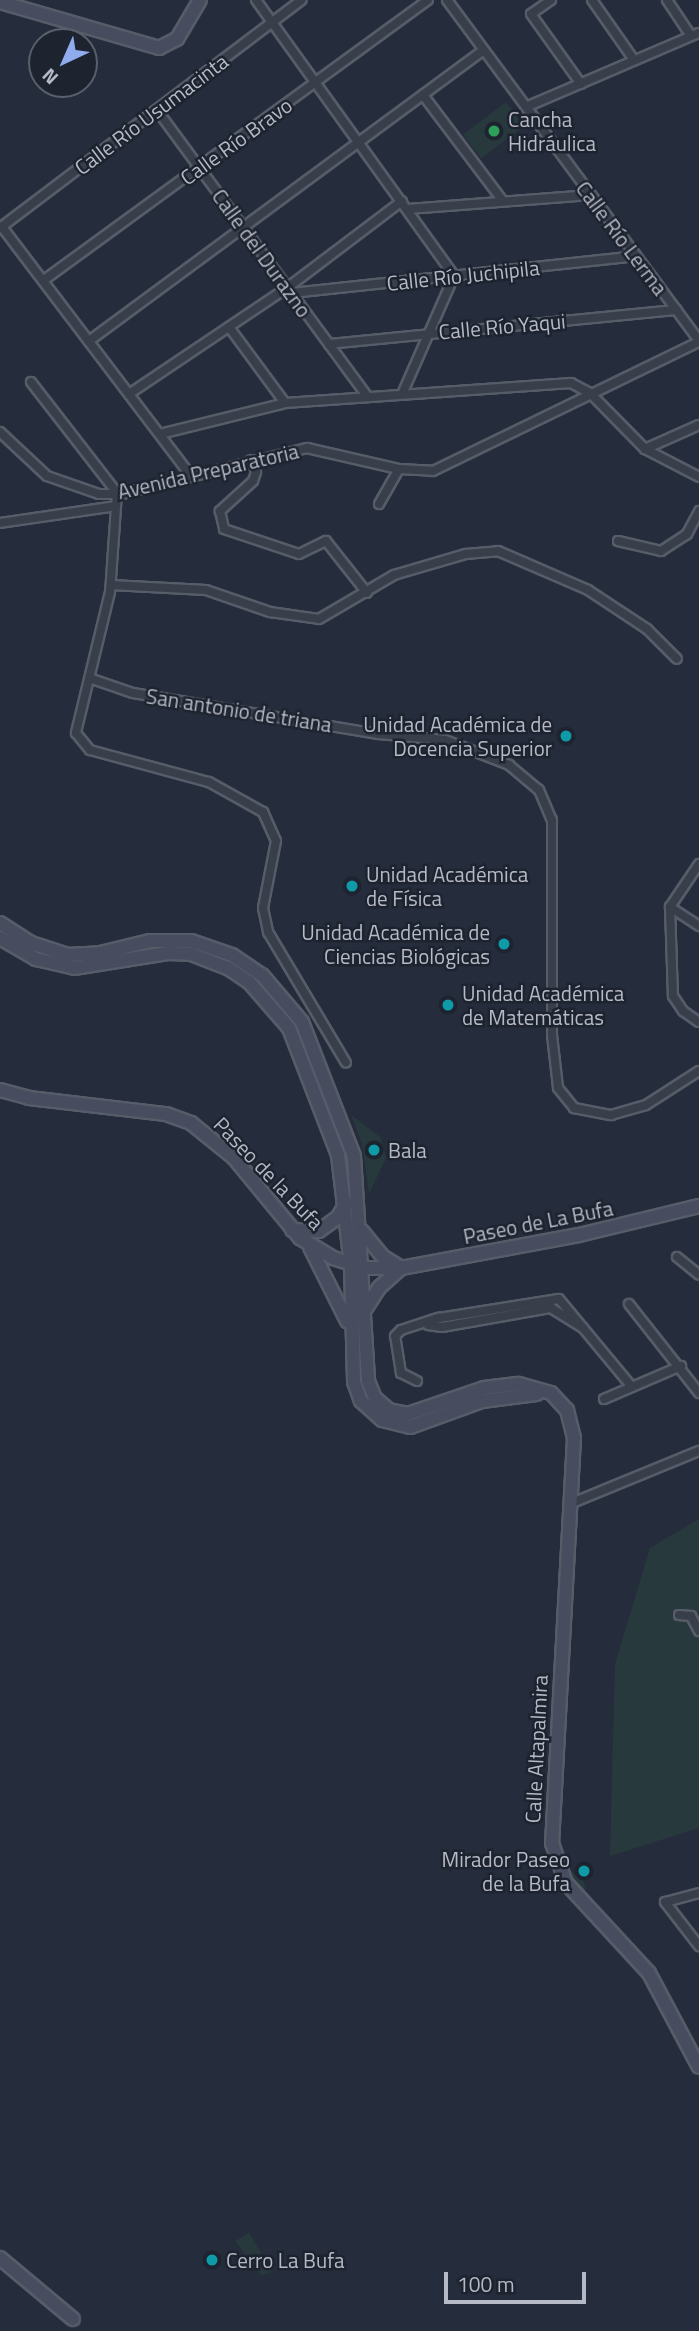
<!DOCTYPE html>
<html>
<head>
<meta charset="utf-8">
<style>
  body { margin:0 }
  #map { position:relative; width:699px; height:2331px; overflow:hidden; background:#252c3b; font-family:"Titillium Web",sans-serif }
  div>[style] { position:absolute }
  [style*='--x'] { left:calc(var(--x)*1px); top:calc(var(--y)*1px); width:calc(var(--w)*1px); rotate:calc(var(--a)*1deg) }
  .green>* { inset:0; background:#28393d; transform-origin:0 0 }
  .roads { filter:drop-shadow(2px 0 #575c69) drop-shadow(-2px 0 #575c69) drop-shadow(0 2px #575c69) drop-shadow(0 -2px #575c69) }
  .street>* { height:8px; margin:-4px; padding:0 4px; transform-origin:4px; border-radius:4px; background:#393e4b }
  .secondary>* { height:12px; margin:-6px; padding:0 6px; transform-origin:6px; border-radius:6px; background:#474d5e }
  .dots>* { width:19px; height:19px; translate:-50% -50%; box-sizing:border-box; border:4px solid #1e2330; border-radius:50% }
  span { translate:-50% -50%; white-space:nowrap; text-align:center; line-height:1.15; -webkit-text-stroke:5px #1e2330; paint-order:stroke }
  .street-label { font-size:21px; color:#b5bac6 }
  .poi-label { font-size:21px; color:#b5bac6 }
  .left { translate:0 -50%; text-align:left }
  .right { translate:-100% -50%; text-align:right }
  .north { position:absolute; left:28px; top:28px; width:70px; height:70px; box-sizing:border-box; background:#1e2330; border:2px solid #5a5f6c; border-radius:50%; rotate:224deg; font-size:19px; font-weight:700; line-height:28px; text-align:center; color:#b5bac6 }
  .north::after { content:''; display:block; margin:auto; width:24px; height:32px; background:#91abef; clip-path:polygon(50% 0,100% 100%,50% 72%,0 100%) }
  .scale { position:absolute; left:444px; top:2272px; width:142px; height:32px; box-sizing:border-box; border:4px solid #b5bac6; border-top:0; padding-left:9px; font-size:21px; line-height:24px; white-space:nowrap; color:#b5bac6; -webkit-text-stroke:5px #1e2330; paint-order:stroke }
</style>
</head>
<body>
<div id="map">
  <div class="green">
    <i style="left:506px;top:102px;width:30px;height:54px;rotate:53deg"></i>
    <i style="clip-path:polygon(351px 1115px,380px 1137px,386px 1158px,369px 1194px,362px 1144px)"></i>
    <i style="clip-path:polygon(699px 1519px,699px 1828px,610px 1856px,615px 1664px,650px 1548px)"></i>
    <i style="clip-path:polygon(566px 1868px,584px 1881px,587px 1898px,575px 1885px)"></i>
    <i style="clip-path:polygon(249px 2233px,272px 2272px,262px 2276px,235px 2241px)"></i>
  </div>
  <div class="roads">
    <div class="street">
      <i style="--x:256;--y:0;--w:340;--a:54.3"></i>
      <i style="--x:454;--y:276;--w:127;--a:113.7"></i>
      <i style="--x:447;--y:0;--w:424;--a:53.5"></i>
      <i style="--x:551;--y:0;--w:24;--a:145"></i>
      <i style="--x:531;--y:14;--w:86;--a:54.5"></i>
      <i style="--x:592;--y:0;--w:73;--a:55"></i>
      <i style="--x:667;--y:0;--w:43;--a:56.3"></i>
      <i style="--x:423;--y:95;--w:131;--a:53"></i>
      <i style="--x:526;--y:107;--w:188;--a:-23.2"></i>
      <i style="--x:157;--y:110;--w:355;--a:53.7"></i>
      <i style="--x:408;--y:209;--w:183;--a:-4.4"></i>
      <i style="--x:2;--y:227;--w:311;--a:52.8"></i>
      <i style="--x:0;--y:228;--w:378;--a:-37.1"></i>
      <i style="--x:44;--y:280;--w:475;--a:-36.1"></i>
      <i style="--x:291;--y:293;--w:347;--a:-6.1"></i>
      <i style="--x:229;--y:327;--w:94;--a:53.6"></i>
      <i style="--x:89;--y:341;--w:489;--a:-36.4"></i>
      <i style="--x:329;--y:344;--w:349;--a:-5.6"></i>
      <i style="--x:31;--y:382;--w:140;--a:52.2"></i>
      <i style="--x:117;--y:493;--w:99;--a:94"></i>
      <i style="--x:110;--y:592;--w:145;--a:103.6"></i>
      <i style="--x:76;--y:733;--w:22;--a:51"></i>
      <i style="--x:90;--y:750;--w:123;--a:15.1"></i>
      <i style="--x:209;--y:782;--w:62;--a:29.1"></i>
      <i style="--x:263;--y:812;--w:32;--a:66"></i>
      <i style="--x:276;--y:841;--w:68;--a:101"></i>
      <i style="--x:263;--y:908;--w:25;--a:78"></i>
      <i style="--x:268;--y:932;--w:152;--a:59.2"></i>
      <i style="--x:129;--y:394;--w:190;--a:-33.9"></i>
      <i style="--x:287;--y:288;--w:144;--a:-37.1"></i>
      <i style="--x:0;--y:432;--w:64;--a:43.1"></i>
      <i style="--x:47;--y:476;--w:55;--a:19.1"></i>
      <i style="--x:99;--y:494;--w:23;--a:0"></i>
      <i style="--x:122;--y:494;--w:191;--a:-14"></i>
      <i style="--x:307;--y:448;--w:94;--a:12.9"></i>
      <i style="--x:399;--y:469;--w:34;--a:3"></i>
      <i style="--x:433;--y:471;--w:296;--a:-25.9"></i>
      <i style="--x:160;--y:434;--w:129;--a:-13.9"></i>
      <i style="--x:285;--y:403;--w:287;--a:-4"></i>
      <i style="--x:571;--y:383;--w:21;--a:28"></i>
      <i style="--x:590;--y:393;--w:78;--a:45.5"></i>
      <i style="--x:645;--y:449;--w:61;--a:27.4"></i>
      <i style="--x:645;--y:449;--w:59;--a:-24"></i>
      <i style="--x:251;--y:460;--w:13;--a:67"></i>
      <i style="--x:256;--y:472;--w:9;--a:108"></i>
      <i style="--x:253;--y:481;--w:45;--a:137.7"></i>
      <i style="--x:220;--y:511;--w:18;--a:77"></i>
      <i style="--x:224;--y:529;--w:79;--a:18.4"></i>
      <i style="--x:299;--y:554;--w:30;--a:-26"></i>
      <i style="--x:326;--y:541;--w:66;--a:51.7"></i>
      <i style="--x:379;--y:504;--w:40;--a:-60.3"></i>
      <i style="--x:0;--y:523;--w:117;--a:-8.3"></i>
      <i style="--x:618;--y:541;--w:44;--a:13.1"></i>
      <i style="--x:661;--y:551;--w:31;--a:-33"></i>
      <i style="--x:687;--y:534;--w:26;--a:-62"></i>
      <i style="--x:111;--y:585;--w:95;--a:3"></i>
      <i style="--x:206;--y:590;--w:68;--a:19"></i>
      <i style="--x:270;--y:612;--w:49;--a:8.1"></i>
      <i style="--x:319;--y:619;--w:87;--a:-30.4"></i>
      <i style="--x:394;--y:575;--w:75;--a:-16.3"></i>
      <i style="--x:466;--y:554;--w:32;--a:-5"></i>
      <i style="--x:498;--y:551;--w:98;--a:23.4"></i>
      <i style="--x:588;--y:590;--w:71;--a:33.5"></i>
      <i style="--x:647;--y:629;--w:42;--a:45"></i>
      <i style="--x:92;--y:679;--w:43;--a:18.9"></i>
      <i style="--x:133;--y:693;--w:249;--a:9.5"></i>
      <i style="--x:379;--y:734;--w:66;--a:5.2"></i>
      <i style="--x:445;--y:740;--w:69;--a:21.3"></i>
      <i style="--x:509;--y:765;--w:39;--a:40"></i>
      <i style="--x:539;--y:790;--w:33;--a:67"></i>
      <i style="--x:552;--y:820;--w:215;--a:90"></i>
      <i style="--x:552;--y:1035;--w:53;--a:83.5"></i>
      <i style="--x:558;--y:1088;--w:26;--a:51"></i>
      <i style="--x:574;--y:1108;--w:38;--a:11"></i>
      <i style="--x:611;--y:1115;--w:36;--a:-16"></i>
      <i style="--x:646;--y:1105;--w:63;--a:-32.7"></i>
      <i style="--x:699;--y:864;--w:52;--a:124"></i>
      <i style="--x:670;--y:907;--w:89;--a:88.1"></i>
      <i style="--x:673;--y:996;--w:18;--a:56"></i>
      <i style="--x:683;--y:1011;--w:19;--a:35"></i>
      <i style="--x:670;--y:907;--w:35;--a:33"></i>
      <i style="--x:677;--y:1257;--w:28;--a:39"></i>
      <i style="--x:629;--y:1304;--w:113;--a:51.8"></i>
      <i style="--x:428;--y:1325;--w:14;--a:8"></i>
      <i style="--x:442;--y:1327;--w:111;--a:-9.9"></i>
      <i style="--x:551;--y:1308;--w:38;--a:32"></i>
      <i style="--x:417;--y:1381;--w:18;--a:-153"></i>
      <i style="--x:401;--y:1373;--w:37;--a:-99"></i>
      <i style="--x:395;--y:1336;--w:8;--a:-45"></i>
      <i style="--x:401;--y:1330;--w:40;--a:-18"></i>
      <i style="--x:439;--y:1318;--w:121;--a:-9"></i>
      <i style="--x:559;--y:1299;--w:114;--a:50.3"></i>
      <i style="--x:604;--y:1399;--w:84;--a:-23.2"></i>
      <i style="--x:572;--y:1503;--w:137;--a:-22.3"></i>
      <i style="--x:679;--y:1615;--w:12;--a:5"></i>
      <i style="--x:691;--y:1616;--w:17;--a:62"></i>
      <i style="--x:699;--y:1893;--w:35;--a:165"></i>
      <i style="--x:665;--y:1902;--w:56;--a:52.3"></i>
    </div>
    <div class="secondary">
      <i style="--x:0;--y:2;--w:166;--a:16.1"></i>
      <i style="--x:159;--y:48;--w:20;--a:-27"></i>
      <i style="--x:177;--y:39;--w:45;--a:-59.5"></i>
      <i style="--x:0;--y:923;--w:37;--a:33"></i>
      <i style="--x:31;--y:943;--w:38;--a:18"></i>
      <i style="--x:67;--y:955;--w:33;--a:-3"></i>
      <i style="--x:100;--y:953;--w:51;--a:-13.5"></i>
      <i style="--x:150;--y:941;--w:41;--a:0"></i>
      <i style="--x:191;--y:941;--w:43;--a:18.9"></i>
      <i style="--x:232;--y:955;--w:36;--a:34"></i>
      <i style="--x:262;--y:975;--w:62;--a:49.6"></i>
      <i style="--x:302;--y:1022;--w:144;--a:68.8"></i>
      <i style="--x:354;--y:1156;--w:225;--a:86.4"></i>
      <i style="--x:368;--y:1381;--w:18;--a:68"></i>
      <i style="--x:375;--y:1398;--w:18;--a:41"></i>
      <i style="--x:389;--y:1410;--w:19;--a:12"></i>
      <i style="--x:408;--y:1414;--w:80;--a:-18.9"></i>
      <i style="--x:484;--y:1388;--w:35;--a:-7"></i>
      <i style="--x:519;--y:1384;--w:33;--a:16"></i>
      <i style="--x:551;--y:1393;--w:23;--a:47"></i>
      <i style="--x:567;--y:1410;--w:29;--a:76"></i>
      <i style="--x:574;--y:1438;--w:406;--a:93.1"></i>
      <i style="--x:552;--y:1843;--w:42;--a:70.7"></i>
      <i style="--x:566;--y:1883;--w:122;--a:47.3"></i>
      <i style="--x:649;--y:1973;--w:106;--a:62"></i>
      <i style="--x:0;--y:938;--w:42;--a:30.3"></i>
      <i style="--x:36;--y:959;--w:39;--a:13"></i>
      <i style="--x:74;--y:968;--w:95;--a:-9.1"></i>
      <i style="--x:168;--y:953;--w:23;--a:2"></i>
      <i style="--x:191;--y:954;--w:40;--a:21"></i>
      <i style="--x:228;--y:968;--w:25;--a:34"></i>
      <i style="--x:249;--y:982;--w:61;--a:49"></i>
      <i style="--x:289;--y:1028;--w:136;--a:68.9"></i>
      <i style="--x:338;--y:1155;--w:112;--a:83.3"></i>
      <i style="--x:351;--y:1266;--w:116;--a:88.5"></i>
      <i style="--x:354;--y:1382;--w:20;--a:70"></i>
      <i style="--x:361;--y:1401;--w:28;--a:42"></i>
      <i style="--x:382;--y:1420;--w:29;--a:14"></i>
      <i style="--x:410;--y:1427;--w:77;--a:-19.9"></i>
      <i style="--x:482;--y:1401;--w:55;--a:-7.3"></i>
      <i style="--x:0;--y:1090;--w:30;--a:15"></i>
      <i style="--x:29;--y:1098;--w:138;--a:6.7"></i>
      <i style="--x:166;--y:1114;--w:27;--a:20"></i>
      <i style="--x:191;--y:1123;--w:55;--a:39.1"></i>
      <i style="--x:234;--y:1158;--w:104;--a:50.5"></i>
      <i style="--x:300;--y:1238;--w:39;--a:31"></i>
      <i style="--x:333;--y:1258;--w:32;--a:18"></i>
      <i style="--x:363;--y:1268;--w:38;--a:0"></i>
      <i style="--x:401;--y:1268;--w:181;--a:-10.5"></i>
      <i style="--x:579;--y:1235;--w:123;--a:-13.6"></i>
      <i style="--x:292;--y:1230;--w:27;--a:2"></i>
      <i style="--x:319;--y:1231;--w:24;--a:-36"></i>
      <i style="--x:338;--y:1217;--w:16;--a:-60"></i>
      <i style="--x:362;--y:1231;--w:32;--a:51"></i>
      <i style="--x:382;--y:1256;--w:22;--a:32"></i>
      <i style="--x:401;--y:1268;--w:30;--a:138"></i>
      <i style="--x:379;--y:1288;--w:24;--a:123"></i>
      <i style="--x:310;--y:1247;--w:83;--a:63.4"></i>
      <i style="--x:0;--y:2258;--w:95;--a:39.9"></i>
    </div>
  </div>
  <div class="dots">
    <i style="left:494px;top:131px;background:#2e9e5b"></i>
    <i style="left:566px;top:736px;background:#0f9aa8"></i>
    <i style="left:352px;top:886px;background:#0f9aa8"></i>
    <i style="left:504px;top:944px;background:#0f9aa8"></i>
    <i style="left:448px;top:1005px;background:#0f9aa8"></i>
    <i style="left:374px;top:1150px;background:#0f9aa8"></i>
    <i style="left:584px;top:1871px;background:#0f9aa8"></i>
    <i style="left:212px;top:2260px;background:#0f9aa8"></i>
  </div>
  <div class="street-label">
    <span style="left:151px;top:114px;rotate:-37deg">Calle Río Usumacinta</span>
    <span style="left:236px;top:141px;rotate:-36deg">Calle Río Bravo</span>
    <span style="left:622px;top:238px;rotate:53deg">Calle Río Lerma</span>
    <span style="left:262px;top:253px;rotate:54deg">Calle del Durazno</span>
    <span style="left:463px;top:275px;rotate:-6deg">Calle Río Juchipila</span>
    <span style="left:502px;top:326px;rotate:-5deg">Calle Río Yaqui</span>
    <span style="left:208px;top:471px;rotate:-13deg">Avenida Preparatoria</span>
    <span style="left:239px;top:710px;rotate:9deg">San antonio de triana</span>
    <span style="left:269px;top:1173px;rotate:46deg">Paseo de la Bufa</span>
    <span style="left:538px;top:1222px;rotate:-11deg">Paseo de La Bufa</span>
    <span style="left:536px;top:1749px;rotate:-87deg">Calle Altapalmira</span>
  </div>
  <div class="poi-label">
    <span class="left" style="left:508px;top:131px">Cancha<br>Hidráulica</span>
    <span class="right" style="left:552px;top:736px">Unidad Académica de<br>Docencia Superior</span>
    <span class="left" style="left:366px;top:886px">Unidad Académica<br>de Física</span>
    <span class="right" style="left:490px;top:944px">Unidad Académica de<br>Ciencias Biológicas</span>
    <span class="left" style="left:462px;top:1005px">Unidad Académica<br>de Matemáticas</span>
    <span class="left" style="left:388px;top:1150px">Bala</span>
    <span class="right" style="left:570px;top:1871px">Mirador Paseo<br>de la Bufa</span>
    <span class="left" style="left:226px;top:2260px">Cerro La Bufa</span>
  </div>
  <div class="north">N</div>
  <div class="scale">100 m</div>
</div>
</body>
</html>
